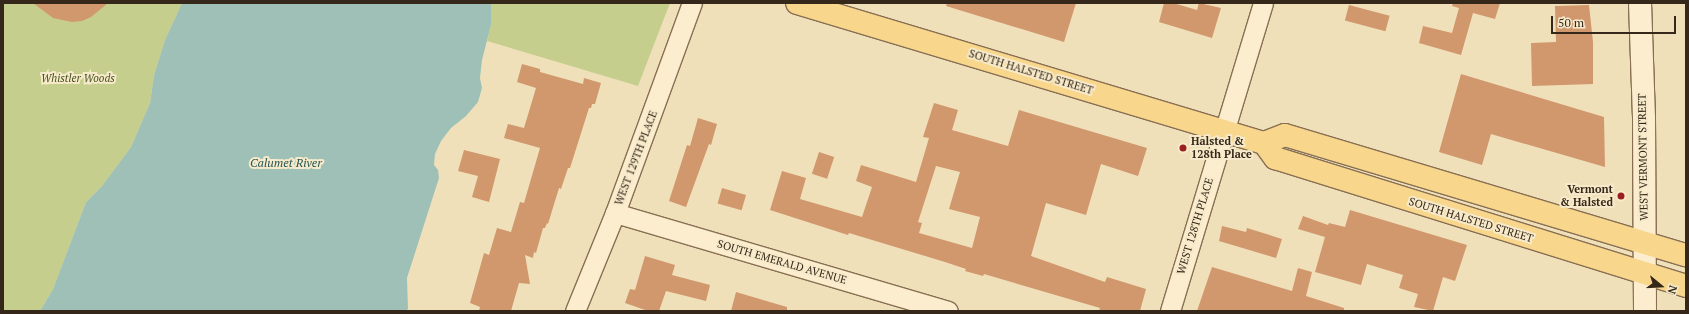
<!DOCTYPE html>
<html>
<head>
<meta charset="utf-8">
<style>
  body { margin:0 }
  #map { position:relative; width:1689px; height:314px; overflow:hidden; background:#f0e0ba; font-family:"PT Serif",serif }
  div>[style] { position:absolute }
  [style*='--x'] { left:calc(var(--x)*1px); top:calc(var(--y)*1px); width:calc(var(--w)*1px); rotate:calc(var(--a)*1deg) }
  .green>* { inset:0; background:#c6ce8e }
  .water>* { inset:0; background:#9fc0b6 }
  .building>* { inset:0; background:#d1976d; transform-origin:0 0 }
  .roads { filter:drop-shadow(1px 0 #886f53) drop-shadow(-1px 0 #886f53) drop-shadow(0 1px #886f53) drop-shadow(0 -1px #886f53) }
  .street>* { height:19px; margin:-9.5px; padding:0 9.5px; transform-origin:9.5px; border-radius:9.5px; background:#fbedcd }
  .secondary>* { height:22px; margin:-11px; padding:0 11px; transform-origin:11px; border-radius:11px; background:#fbedcd }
  .primary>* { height:22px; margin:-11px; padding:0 11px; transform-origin:11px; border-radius:11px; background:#f8d78d }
  .dots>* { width:11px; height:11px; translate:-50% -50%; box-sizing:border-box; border:2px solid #f7eaca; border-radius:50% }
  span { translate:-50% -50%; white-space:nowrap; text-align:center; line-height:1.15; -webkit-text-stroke:4px #f7eaca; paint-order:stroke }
  .street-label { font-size:11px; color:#352719 }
  .park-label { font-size:11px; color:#46531f; font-style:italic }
  .poi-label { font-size:11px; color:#352719; font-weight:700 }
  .left { translate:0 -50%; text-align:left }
  .right { translate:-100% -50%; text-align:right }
  .water-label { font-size:12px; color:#275654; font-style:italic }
  .frame { position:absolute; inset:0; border:4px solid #352719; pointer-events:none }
  .north { position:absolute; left:1641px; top:266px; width:40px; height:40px; -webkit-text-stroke:3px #f7eaca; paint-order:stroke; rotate:108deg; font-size:11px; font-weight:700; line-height:16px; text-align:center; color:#352719 }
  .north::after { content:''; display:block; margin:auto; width:14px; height:18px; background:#352719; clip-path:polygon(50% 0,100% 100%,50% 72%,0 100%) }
  .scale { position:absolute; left:1551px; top:16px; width:125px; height:18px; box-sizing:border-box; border:2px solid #352719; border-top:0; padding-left:5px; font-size:12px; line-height:14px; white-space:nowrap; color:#352719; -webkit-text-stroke:3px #f7eaca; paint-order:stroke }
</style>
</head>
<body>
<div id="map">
  <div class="green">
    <i style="clip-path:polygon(3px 3px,182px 3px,165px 40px,154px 75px,150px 103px,131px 147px,102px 186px,86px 202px,53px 289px,40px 311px,3px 311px)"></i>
    <i style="clip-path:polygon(491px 3px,670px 3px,638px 86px,487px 41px,491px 25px)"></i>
  </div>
  <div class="water">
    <i style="clip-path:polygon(182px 3px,491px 3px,491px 25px,482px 60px,480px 78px,482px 88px,478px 102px,466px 116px,451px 128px,441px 141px,435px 154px,434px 165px,438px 170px,439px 178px,407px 278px,408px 309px,405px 311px,40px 311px,53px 289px,86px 202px,102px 186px,131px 147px,150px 103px,154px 75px,165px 40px)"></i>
  </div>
  <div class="building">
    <i style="clip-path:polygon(33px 3px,108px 3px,91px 17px,82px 21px,72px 22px,53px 18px)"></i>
    <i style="clip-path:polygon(947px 3px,1076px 3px,1064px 42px,946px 6px)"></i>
    <i style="clip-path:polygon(1164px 3px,1173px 3px,1197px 10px,1199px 3px,1221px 8px,1212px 38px,1159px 22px)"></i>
    <i style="clip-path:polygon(1453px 3px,1500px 3px,1495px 19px,1473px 13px,1461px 55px,1419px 43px,1423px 26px,1452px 33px,1459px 8px,1452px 6px)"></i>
    <i style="left:1349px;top:5px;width:42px;height:16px;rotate:15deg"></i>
    <i style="clip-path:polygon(1589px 5px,1593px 42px,1593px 84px,1532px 86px,1531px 43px,1556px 42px,1555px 6px)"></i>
    <i style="clip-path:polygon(522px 64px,540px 69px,540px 72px,583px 84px,584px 78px,601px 83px,595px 104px,592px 104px,591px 108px,589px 108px,570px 168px,568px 168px,561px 189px,559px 188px,548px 224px,547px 223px,545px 228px,543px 228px,536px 253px,534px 252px,533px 258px,525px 255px,530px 284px,519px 283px,511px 311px,479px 311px,480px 307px,470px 303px,484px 253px,489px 255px,497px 228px,511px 232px,520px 202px,524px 203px,540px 148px,504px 138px,508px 124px,524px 128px,536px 88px,517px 82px)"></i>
    <i style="clip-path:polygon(1461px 74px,1604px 117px,1605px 167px,1491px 134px,1482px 165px,1439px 152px)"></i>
    <i style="clip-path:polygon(evenodd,934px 103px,958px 110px,952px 130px,1008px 146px,1019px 110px,1147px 148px,1138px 176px,1101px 164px,1086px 215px,1046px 203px,1031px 256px,1105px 282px,1107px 277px,1146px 289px,1140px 311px,1099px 311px,1100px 308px,984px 274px,983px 276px,965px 271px,966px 269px,945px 262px,849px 233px,848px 235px,770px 210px,782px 171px,806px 178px,800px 199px,862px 217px,872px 187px,856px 181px,861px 165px,916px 182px,929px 138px,923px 137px,934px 103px,936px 166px,960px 172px,949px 209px,980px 217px,972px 248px,919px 233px,922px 223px,918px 222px,936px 166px)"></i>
    <i style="clip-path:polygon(698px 118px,717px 124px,711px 145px,709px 144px,686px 207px,669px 201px,687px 145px,690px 146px)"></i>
    <i style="clip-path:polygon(464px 150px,500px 159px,489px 202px,472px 197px,478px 176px,458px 171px)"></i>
    <i style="left:819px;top:152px;width:16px;height:23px;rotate:18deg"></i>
    <i style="left:722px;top:188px;width:25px;height:16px;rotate:16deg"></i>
    <i style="clip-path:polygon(1350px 210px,1467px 245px,1455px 281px,1443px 277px,1433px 311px,1414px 307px,1418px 294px,1399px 288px,1403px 275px,1367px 264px,1361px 285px,1315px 272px,1325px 237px,1298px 229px,1303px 216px,1328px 225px,1329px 223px,1345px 227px)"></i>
    <i style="clip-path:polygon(1222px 226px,1246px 232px,1247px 228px,1282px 239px,1276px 258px,1219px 241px)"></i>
    <i style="clip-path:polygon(645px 256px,675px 265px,672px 275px,710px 285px,706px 301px,666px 291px,659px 311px,648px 311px,625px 303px,630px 289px,635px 290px)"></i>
    <i style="clip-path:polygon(1212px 267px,1292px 291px,1298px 268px,1312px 272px,1306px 296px,1344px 308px,1344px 311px,1197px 311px)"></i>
    <i style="clip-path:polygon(736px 292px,787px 307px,787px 311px,731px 311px)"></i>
  </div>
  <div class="roads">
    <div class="street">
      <i style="--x:615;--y:213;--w:347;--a:16.4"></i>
      <i style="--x:575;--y:311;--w:106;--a:-67.8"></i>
      <i style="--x:615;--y:213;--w:224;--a:-69.9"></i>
      <i style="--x:1170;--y:311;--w:322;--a:-73.2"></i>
    </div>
    <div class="secondary">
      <i style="--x:1640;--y:3;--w:115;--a:88"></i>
      <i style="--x:1644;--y:118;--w:193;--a:89.7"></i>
    </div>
    <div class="primary">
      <i style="--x:797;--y:3;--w:488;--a:16.7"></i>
      <i style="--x:1264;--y:143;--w:22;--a:-21"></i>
      <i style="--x:1285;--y:135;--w:419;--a:16.7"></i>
      <i style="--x:1264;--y:143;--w:19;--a:54"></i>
      <i style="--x:1275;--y:158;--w:430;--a:17.3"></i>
    </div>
  </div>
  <div class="dots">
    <i style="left:1183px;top:148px;background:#9a2020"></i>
    <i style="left:1621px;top:196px;background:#9a2020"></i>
  </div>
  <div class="street-label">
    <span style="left:1031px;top:72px;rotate:17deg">SOUTH HALSTED STREET</span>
    <span style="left:1643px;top:157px;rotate:-91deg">WEST VERMONT STREET</span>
    <span style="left:636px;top:158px;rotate:-69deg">WEST 129TH PLACE</span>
    <span style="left:1471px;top:220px;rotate:17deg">SOUTH HALSTED STREET</span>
    <span style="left:1195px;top:226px;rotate:-73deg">WEST 128TH PLACE</span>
    <span style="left:782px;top:262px;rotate:16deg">SOUTH EMERALD AVENUE</span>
  </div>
  <div class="park-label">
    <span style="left:78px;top:78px">Whistler Woods</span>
  </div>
  <div class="poi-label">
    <span class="left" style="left:1191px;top:148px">Halsted &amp;<br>128th Place</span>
    <span class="right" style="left:1613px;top:196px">Vermont<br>&amp; Halsted</span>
  </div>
  <div class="water-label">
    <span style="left:286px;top:163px">Calumet River</span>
  </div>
  <div class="frame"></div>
  <div class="north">N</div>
  <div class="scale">50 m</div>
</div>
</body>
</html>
